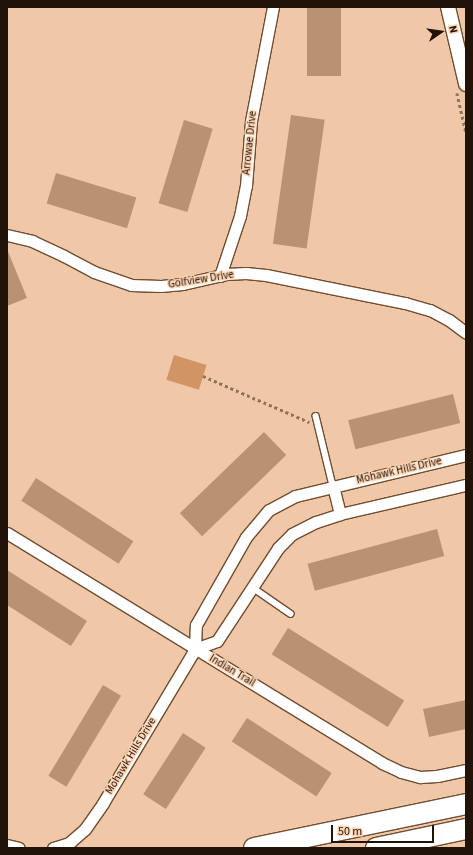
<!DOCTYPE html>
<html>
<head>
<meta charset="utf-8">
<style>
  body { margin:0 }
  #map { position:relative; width:473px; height:855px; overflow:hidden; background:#f0c7a7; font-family:"Source Sans 3",sans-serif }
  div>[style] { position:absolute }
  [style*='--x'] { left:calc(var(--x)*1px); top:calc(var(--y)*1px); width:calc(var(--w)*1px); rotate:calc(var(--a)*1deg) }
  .green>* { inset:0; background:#d19565; transform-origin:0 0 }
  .building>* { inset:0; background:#b99274; transform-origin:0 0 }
  .path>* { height:2.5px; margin-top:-1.25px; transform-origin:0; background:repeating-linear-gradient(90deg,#8e725c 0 3px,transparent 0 6px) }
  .roads { filter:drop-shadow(1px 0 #704d31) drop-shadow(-1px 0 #704d31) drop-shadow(0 1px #704d31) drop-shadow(0 -1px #704d31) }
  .service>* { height:5.5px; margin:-2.75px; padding:0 2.75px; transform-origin:2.75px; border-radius:2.75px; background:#fff }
  .minor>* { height:11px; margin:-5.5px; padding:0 5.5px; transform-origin:5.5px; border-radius:5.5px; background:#fff }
  .tertiary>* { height:14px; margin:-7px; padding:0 7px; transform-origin:7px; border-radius:7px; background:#fff }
  .motorway>* { height:20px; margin:-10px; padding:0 10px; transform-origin:10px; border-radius:10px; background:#fff }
  span { translate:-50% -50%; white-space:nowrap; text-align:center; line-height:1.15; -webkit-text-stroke:3px #fdd4b4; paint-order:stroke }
  .street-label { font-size:11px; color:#211308 }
  .frame { position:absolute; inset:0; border:8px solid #211308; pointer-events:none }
  .north { position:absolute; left:421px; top:12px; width:40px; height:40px; -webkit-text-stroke:3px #fdd4b4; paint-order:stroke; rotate:77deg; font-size:11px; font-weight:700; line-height:16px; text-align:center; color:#211308 }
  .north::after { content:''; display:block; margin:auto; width:14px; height:18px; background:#211308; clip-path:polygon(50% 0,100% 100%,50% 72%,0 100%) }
  .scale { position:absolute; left:331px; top:825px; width:103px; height:18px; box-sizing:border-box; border:2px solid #211308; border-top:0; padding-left:5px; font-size:12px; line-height:14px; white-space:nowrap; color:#211308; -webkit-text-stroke:3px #fdd4b4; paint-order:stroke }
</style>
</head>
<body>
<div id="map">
  <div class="green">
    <i style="left:174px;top:355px;width:34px;height:26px;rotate:17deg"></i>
  </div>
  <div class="building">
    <i style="left:307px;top:7px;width:34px;height:69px"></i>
    <i style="left:291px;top:115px;width:34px;height:130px;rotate:8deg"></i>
    <i style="left:184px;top:120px;width:30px;height:87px;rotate:17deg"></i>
    <i style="left:56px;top:173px;width:84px;height:32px;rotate:17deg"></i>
    <i style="clip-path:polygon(7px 249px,27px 298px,7px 306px)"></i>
    <i style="left:453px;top:394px;width:30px;height:108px;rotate:76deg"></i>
    <i style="left:264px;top:432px;width:32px;height:117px;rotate:46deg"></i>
    <i style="left:36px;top:478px;width:116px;height:27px;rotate:33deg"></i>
    <i style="left:437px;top:529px;width:28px;height:134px;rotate:75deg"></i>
    <i style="clip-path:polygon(7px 570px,87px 621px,71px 646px,7px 605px)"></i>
    <i style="left:288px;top:628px;width:137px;height:31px;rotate:32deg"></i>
    <i style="left:103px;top:685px;width:21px;height:106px;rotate:31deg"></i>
    <i style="clip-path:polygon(466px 700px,466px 729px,429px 737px,423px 709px)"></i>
    <i style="left:247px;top:718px;width:101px;height:28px;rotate:33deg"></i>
    <i style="left:183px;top:733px;width:27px;height:73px;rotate:33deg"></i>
  </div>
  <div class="path">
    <i style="--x:457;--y:93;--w:39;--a:77"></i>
    <i style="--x:203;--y:376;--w:116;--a:23.5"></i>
  </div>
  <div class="roads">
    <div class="service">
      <i style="--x:316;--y:416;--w:72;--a:76.3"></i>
      <i style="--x:252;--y:587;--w:47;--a:34.7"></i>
    </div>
    <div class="minor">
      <i style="--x:7;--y:235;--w:26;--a:13"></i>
      <i style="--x:32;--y:241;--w:35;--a:25"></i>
      <i style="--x:64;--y:256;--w:34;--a:28"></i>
      <i style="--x:94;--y:272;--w:39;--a:19"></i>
      <i style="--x:131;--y:285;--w:30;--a:2"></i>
      <i style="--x:161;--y:286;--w:22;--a:-5"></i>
      <i style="--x:183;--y:284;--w:44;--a:-13.1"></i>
      <i style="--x:226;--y:274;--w:20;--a:-3"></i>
      <i style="--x:246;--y:273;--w:20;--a:6"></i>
      <i style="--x:266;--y:275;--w:142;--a:11.4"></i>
      <i style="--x:405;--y:303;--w:26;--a:16"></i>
      <i style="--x:430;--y:310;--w:21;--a:28"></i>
      <i style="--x:449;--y:320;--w:21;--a:37"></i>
      <i style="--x:220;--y:276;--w:63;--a:-71.6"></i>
      <i style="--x:240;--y:216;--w:31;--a:-79"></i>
      <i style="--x:246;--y:186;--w:65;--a:-85.6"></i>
      <i style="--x:251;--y:121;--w:116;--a:-79.1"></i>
      <i style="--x:333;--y:486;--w:29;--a:76"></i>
      <i style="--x:7;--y:533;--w:440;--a:31.5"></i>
      <i style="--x:382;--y:763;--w:21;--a:25"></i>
      <i style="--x:401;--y:772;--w:20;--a:15"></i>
      <i style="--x:420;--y:777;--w:17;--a:-3"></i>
      <i style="--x:437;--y:776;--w:30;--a:-12"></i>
      <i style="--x:195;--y:649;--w:23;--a:-20"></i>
      <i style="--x:217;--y:641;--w:111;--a:-56.7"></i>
      <i style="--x:278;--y:548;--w:20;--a:-45"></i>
      <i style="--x:292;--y:534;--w:27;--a:-27"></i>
      <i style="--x:316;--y:522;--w:25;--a:-18"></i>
      <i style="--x:340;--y:514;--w:129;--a:-13"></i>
      <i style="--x:7;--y:845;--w:12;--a:14"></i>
      <i style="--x:53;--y:848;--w:17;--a:-17"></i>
      <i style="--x:69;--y:843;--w:21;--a:-41"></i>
      <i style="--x:85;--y:829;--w:32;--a:-55"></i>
      <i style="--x:103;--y:803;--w:179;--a:-59.1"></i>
      <i style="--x:195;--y:649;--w:24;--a:-88"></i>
      <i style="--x:196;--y:625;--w:101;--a:-60.4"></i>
      <i style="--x:246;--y:537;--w:35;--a:-50"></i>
      <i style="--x:269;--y:510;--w:30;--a:-28"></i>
      <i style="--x:295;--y:496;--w:176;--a:-13.5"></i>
    </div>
    <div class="tertiary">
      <i style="--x:448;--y:7;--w:79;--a:76.8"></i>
    </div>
    <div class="motorway">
      <i style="--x:254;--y:848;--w:217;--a:-11.7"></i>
      <i style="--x:376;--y:848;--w:92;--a:-11.9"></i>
    </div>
  </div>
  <div class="street-label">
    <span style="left:250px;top:143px;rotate:-84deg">Arrowae Drive</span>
    <span style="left:201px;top:280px;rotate:-9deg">Golfview Drive</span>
    <span style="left:399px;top:471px;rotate:-13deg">Mohawk Hills Drive</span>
    <span style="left:232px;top:671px;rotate:31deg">Indian Trail</span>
    <span style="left:131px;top:756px;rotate:-59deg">Mohawk Hills Drive</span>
  </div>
  <div class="frame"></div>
  <div class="north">N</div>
  <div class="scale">50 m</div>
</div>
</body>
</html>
